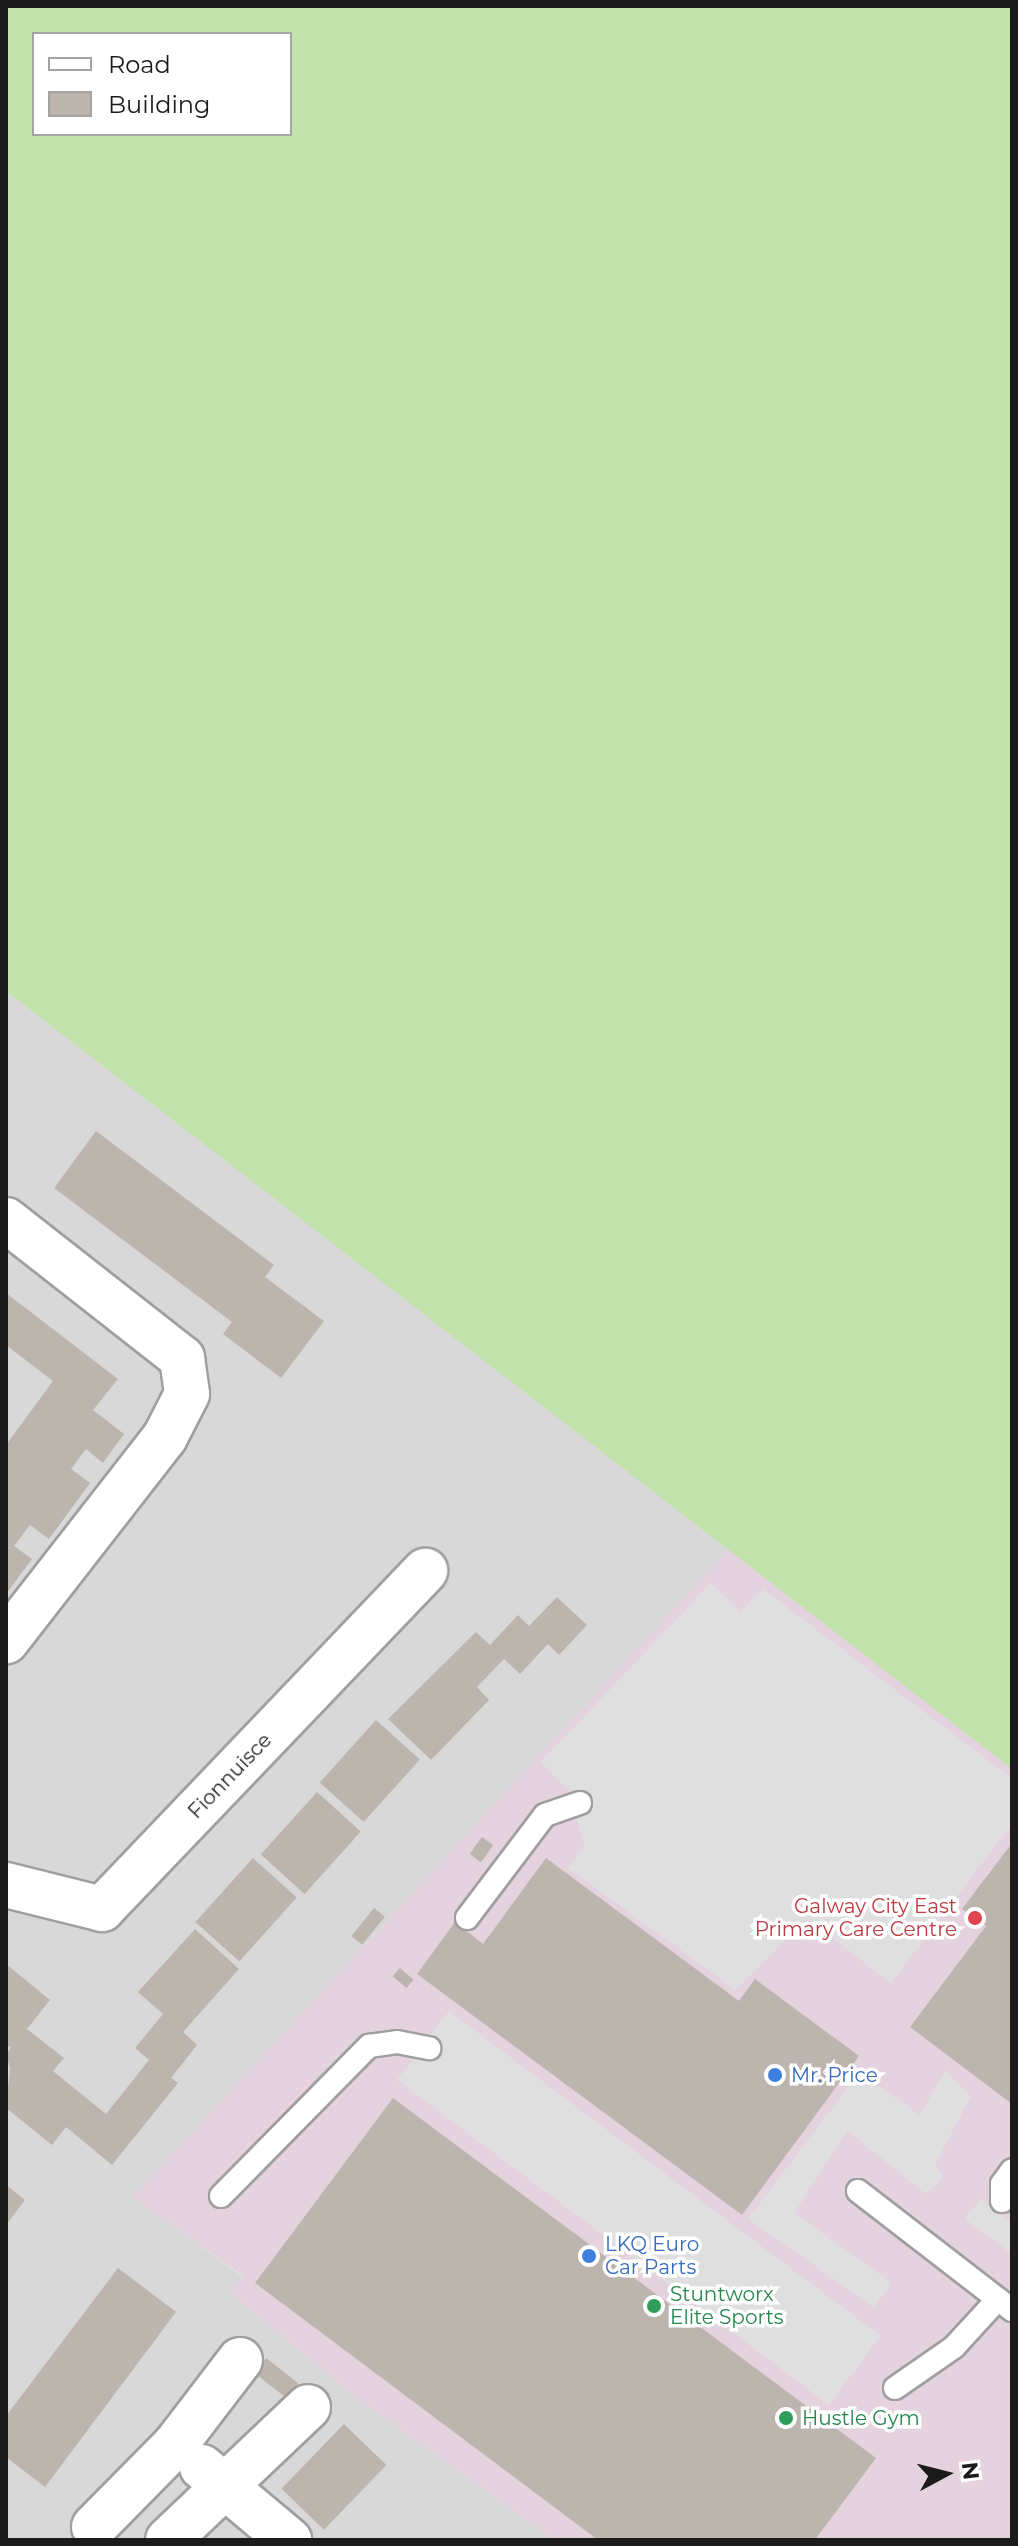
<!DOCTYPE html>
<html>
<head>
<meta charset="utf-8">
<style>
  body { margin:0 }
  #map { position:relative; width:1018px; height:2546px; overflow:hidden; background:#ebe9e1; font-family:Montserrat,sans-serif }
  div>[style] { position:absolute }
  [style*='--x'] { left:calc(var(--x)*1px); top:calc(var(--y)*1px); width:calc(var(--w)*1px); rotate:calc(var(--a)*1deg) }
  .residential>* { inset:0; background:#d9d8d8 }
  .industrial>* { inset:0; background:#e4d3df }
  .grass>* { inset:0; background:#c1e2aa }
  .parking>* { inset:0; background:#dfdfdf; transform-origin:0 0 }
  .building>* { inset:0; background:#bbb5ae; transform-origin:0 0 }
  .roads { filter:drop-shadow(2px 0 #9f9f9f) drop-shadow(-2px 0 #9f9f9f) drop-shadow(0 2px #9f9f9f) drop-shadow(0 -2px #9f9f9f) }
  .lane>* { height:22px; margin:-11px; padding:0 11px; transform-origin:11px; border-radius:11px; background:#fff }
  .street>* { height:44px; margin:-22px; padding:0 22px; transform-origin:22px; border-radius:22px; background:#fff }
  .dots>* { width:22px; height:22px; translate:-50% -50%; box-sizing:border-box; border:4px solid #fff; border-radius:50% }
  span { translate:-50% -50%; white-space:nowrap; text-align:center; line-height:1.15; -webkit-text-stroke:7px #fff; paint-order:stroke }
  .street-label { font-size:20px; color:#1b1b1b }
  .health-label { font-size:20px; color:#be3a42 }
  .right { translate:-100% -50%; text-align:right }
  .shop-label { font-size:20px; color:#366cbe }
  .left { translate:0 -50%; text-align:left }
  .leisure-label { font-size:20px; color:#27864d }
  .frame { position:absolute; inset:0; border:8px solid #1b1b1b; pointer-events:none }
  .legend { position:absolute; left:32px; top:32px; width:260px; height:104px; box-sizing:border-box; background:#fff; border:2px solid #a4a4a4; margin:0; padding:10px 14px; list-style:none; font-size:24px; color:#1b1b1b }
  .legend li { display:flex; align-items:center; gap:16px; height:40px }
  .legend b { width:40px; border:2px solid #a4a4a4 }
  .north { position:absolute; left:906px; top:2434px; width:80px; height:80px; -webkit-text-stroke:6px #fff; paint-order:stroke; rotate:83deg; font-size:22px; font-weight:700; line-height:32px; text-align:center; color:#1b1b1b }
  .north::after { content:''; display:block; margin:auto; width:28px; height:36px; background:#1b1b1b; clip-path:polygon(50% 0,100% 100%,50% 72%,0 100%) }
</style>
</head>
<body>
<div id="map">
  <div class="residential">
    <i style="clip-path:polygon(6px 991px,730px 1548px,134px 2197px,243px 2277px,230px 2293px,358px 2399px,554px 2540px,6px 2540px)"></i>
  </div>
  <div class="industrial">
    <i style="clip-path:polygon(730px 1548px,1012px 1769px,1012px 2540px,554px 2540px,358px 2399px,230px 2293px,243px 2276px,133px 2197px)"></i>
  </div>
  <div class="grass">
    <i style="clip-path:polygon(evenodd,6px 6px,1012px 6px,1012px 1769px,6px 991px,6px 6px,34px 34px,290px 34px,290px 134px,34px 134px,34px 34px)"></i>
  </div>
  <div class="parking">
    <i style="clip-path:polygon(711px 1583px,741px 1612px,763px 1589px,1012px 1779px,1012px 1824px,891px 1983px,807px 1918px,736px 1990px,568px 1868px,585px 1847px,567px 1789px,541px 1762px)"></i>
    <i style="left:449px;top:2011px;width:540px;height:86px;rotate:37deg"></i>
    <i style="clip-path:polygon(945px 2071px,971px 2096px,935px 2164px,943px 2178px,926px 2194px,848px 2131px,794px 2213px,892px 2283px,874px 2307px,748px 2219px,859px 2073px,920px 2115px)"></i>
    <i style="clip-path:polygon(981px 2199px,1012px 2223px,1012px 2254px,965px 2219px)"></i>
  </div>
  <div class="building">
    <i style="clip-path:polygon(96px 1131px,274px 1265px,265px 1277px,324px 1321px,281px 1378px,223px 1334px,232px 1322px,54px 1188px)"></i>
    <i style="clip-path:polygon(6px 1293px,118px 1379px,93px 1410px,124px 1434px,103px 1463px,86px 1449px,71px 1469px,90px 1483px,49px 1539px,30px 1525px,14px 1546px,32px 1559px,6px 1594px,6px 1445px,53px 1381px,6px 1345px)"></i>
    <i style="clip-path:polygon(557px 1597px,587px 1625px,559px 1655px,548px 1644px,520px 1674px,504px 1659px,477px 1687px,489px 1700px,431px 1760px,388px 1719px,476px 1632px,490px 1645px,518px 1615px,529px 1626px)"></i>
    <i style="left:376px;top:1720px;width:59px;height:84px;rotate:42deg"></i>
    <i style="left:317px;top:1792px;width:59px;height:84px;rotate:42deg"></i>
    <i style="left:482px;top:1837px;width:14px;height:21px;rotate:36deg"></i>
    <i style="clip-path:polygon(1012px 1843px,1012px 2104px,910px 2027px,986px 1926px,962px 1909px)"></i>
    <i style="left:253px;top:1858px;width:59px;height:86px;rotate:42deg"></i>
    <i style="clip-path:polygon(546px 1858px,739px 2001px,755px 1979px,859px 2056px,742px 2215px,417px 1974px,455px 1922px,483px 1944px)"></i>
    <i style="left:374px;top:1908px;width:14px;height:36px;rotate:39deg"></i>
    <i style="clip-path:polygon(195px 1929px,239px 1969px,183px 2032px,197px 2045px,171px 2078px,178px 2083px,112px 2165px,66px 2127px,52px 2145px,6px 2108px,10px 2068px,6px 2054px,11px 2048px,6px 2044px,6px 1964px,50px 2000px,27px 2029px,64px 2058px,53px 2071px,106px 2114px,149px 2060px,135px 2048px,163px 2014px,138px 1992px)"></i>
    <i style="left:400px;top:1968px;width:18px;height:11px;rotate:41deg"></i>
    <i style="clip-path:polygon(393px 2098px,876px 2458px,815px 2540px,598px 2540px,255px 2283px)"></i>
    <i style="clip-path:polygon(6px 2185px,25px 2200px,6px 2225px)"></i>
    <i style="clip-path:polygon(118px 2268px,176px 2312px,45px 2487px,6px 2457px,6px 2416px)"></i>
    <i style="left:266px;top:2358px;width:41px;height:19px;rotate:38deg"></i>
    <i style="left:344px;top:2424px;width:59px;height:90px;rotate:44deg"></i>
  </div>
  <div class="roads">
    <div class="lane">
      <i style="--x:467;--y:1918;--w:129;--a:-52.9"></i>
      <i style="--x:545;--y:1815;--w:37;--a:-19"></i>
      <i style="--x:858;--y:2191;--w:195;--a:37.7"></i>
      <i style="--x:221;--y:2196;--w:211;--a:-45.4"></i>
      <i style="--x:369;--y:2046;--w:28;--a:-8"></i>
      <i style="--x:397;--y:2042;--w:33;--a:11"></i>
      <i style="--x:1002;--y:2201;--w:17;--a:-90"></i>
      <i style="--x:1002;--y:2184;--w:17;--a:-54"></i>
      <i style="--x:895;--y:2388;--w:72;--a:-34.8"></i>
      <i style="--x:954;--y:2347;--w:65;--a:-47.5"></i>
    </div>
    <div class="street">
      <i style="--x:6;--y:1220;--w:224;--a:38.1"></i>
      <i style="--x:182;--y:1358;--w:36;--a:82"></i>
      <i style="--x:187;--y:1394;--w:48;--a:117.1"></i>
      <i style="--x:165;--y:1437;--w:259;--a:127.9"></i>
      <i style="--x:6;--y:1885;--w:99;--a:14"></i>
      <i style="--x:102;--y:1909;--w:468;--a:-46.3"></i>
      <i style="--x:202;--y:2467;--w:114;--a:40"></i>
      <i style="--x:94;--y:2527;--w:115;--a:-45.4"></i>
      <i style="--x:175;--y:2445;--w:107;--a:-52.6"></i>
      <i style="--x:168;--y:2540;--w:193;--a:-43.5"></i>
    </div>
  </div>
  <div class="dots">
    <i style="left:975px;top:1918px;background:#e0444e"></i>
    <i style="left:775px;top:2075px;background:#3f7fe0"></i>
    <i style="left:589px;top:2256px;background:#3f7fe0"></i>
    <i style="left:654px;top:2306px;background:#2e9e5b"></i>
    <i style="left:786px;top:2418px;background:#2e9e5b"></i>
  </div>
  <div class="street-label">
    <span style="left:230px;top:1776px;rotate:-46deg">Fionnuisce</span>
  </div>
  <div class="health-label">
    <span class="right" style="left:957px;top:1918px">Galway City East<br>Primary Care Centre</span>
  </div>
  <div class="shop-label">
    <span class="left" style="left:791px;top:2075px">Mr. Price</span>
    <span class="left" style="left:605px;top:2256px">LKQ Euro<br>Car Parts</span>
  </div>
  <div class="leisure-label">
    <span class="left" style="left:670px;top:2306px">Stuntworx<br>Elite Sports</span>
    <span class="left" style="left:802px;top:2418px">Hustle Gym</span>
  </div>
  <div class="frame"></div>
  <ul class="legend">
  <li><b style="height:10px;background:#fff"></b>Road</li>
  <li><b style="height:22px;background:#bbb5ae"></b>Building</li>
  </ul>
  <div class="north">N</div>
</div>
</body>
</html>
